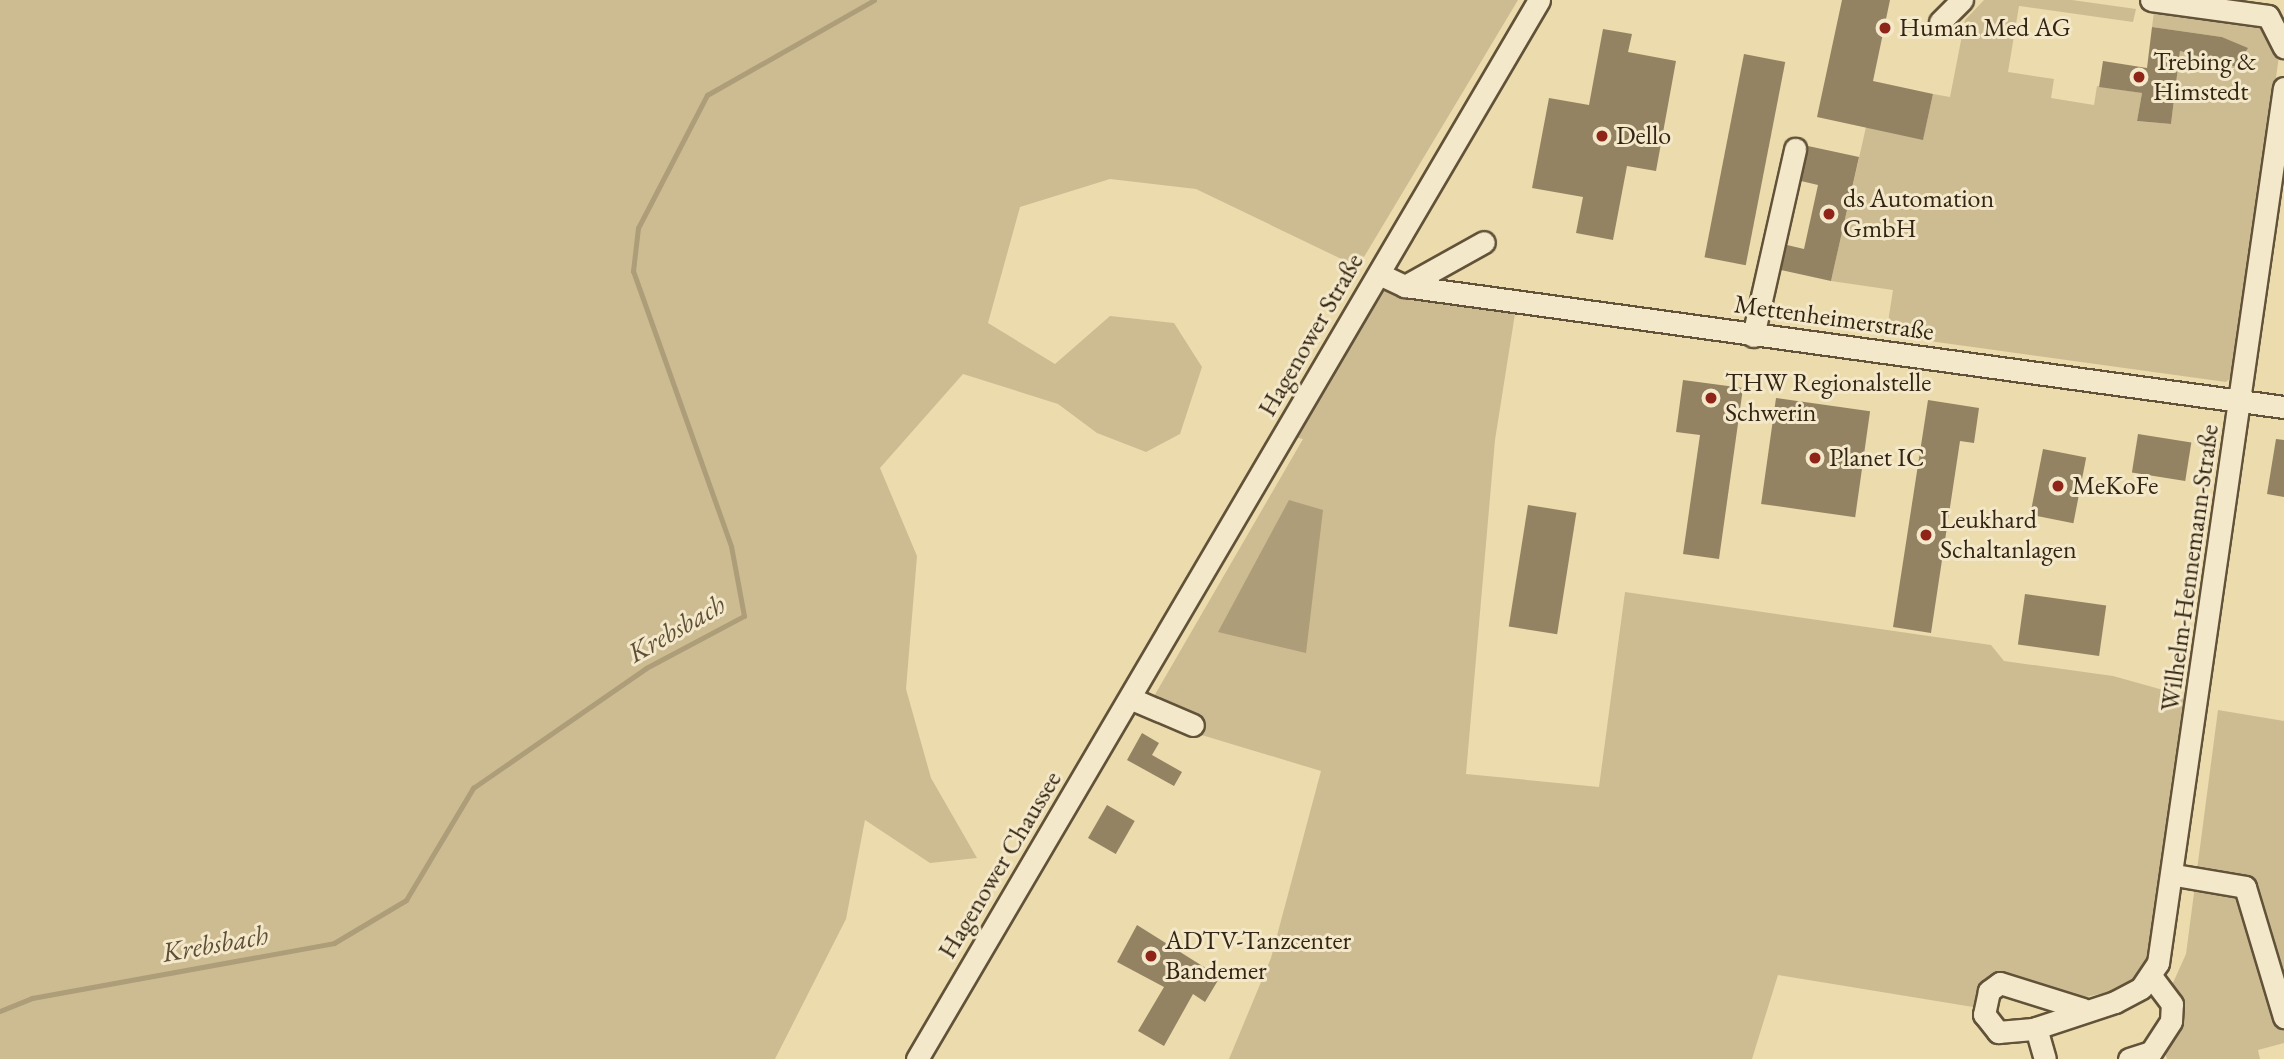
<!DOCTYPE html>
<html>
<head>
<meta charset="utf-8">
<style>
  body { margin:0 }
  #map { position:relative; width:2284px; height:1059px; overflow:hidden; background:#ecdbac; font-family:"EB Garamond",serif }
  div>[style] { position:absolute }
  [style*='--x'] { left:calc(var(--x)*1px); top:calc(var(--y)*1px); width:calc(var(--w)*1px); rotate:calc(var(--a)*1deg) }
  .green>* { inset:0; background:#cdbc92 }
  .water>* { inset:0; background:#ad9d78 }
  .stream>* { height:5px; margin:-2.5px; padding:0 2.5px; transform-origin:2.5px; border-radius:2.5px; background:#ad9d78 }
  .building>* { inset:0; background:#938363; transform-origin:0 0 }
  .roads { filter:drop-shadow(2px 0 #615239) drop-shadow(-2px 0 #615239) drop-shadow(0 2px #615239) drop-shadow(0 -2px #615239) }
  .minor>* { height:21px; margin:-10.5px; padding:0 10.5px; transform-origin:10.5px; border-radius:10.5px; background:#f3e8c9 }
  .dots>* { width:19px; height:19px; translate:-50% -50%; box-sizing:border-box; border:4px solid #f3e8c9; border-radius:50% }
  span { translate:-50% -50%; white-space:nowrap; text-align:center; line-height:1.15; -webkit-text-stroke:6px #f3e8c9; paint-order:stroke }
  .poi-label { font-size:26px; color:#332413 }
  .left { translate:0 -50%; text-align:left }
  .street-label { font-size:26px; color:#332413 }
  .water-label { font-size:28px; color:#5e4e36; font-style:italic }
</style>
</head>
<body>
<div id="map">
  <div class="green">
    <i style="clip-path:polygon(0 0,1518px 0,1358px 267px,1196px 189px,1110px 179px,1020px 207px,988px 323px,1055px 364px,1110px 316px,1174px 323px,1202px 367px,1180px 434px,1146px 452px,1097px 433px,1058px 404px,963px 374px,880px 468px,917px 556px,906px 689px,931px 778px,977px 858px,930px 863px,865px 820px,846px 919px,775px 1059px,0 1059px)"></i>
    <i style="clip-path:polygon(1984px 0,2072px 0,2136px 9px,2133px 22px,2019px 6px,2008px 72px,2054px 79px,2051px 98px,2094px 105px,2097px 86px,2142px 93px,2137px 121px,2171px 124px,2180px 51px,2236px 67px,2247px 48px,2222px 37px,2152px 27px,2154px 12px,2259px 27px,2274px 36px,2279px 56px,2235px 374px,2226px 382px,1886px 335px,1893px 290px,1831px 281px,1866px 127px,1923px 139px,1933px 94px,1950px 97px,1965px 20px)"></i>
    <i style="clip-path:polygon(1379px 274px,1517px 301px,1495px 440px,1466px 774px,1599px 787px,1625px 592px,1991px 645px,2004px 661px,2113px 676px,2192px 698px,2149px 958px,2135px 977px,2117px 990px,2077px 999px,2003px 974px,1982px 985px,1973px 1007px,1778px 975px,1752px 1059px,1229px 1059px,1271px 958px,1321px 771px,1142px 717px,1303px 439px,1286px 435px)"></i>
    <i style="clip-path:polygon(2218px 710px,2284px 721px,2284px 1043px,2258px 1050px,2260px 1059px,2167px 1059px,2164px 1050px,2180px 1023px,2182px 1003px,2172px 985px,2186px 954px)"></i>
  </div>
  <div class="water">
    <i style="clip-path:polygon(1289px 500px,1323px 510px,1306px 653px,1218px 632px)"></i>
  </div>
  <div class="stream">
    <i style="--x:0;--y:1011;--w:35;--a:-22"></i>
    <i style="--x:32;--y:998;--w:307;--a:-10.3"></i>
    <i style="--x:334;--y:943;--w:84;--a:-30.8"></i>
    <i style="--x:406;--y:900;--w:131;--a:-59.1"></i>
    <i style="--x:473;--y:788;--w:211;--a:-34.7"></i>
    <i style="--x:646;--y:668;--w:111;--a:-28"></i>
    <i style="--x:744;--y:616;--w:71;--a:-100.5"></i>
    <i style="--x:731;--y:546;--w:292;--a:-109.6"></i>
    <i style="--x:633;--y:271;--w:43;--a:-83.4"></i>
    <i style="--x:638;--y:228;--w:150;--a:-62.6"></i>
    <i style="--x:707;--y:95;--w:192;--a:-29.6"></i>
  </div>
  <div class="building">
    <i style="clip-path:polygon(1842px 0,1890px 0,1873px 81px,1933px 94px,1923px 140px,1817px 117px)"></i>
    <i style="clip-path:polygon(2152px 27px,2222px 37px,2248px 48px,2236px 67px,2180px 51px,2171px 124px,2137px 121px,2142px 93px,2099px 87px,2103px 61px,2147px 68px)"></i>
    <i style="clip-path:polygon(1603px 29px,1632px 34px,1628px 52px,1676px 61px,1656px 171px,1627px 166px,1613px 240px,1576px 233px,1583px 197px,1532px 188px,1549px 98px,1589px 105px)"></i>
    <i style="left:1744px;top:54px;width:42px;height:207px;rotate:11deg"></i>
    <i style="clip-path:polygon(1808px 146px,1859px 157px,1831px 281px,1781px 270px,1787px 245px,1804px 249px,1818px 185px,1801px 181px)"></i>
    <i style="clip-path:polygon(1683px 380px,1743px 388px,1719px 559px,1683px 554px,1700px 435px,1676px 432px)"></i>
    <i style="left:1776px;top:398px;width:95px;height:107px;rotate:8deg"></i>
    <i style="clip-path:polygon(1928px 400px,1979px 408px,1974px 443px,1960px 441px,1931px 633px,1893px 627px)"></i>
    <i style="left:2138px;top:434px;width:54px;height:39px;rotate:9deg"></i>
    <i style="clip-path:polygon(2276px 439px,2284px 440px,2284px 497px,2267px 494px)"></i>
    <i style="left:2043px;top:449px;width:44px;height:67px;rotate:11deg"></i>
    <i style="left:1528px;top:505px;width:49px;height:123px;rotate:9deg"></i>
    <i style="left:2025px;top:594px;width:82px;height:51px;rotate:8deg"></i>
    <i style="clip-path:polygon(1142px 733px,1159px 743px,1152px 755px,1182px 772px,1174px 786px,1127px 760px)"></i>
    <i style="left:1107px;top:805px;width:32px;height:38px;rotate:30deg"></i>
    <i style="clip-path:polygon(1137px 925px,1220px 977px,1205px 1002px,1193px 994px,1164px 1046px,1138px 1031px,1164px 987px,1117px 962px)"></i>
  </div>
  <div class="roads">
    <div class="minor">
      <i style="--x:2151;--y:0;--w:118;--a:7.8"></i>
      <i style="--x:2268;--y:16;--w:35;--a:63"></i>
      <i style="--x:1940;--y:22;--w:31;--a:-45"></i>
      <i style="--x:1379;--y:274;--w:29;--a:25"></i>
      <i style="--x:1405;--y:286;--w:887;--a:7.84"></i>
      <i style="--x:1405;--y:286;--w:90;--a:-29.1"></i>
      <i style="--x:1753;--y:336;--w:192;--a:-77.3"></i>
      <i style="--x:1132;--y:699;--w:66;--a:23.1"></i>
      <i style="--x:2175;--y:875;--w:71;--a:9.7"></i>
      <i style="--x:2245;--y:887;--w:136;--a:73.3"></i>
      <i style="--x:2083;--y:1009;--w:87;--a:-162.6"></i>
      <i style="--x:2000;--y:983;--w:14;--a:144"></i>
      <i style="--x:1989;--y:991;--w:24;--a:102"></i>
      <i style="--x:1984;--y:1014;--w:23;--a:52"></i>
      <i style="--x:1998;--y:1032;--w:35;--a:-5"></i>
      <i style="--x:2033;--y:1029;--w:86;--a:-18.2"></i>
      <i style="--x:2115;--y:1002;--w:30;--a:-28"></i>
      <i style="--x:2141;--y:988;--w:30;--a:-56"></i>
      <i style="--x:2158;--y:963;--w:884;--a:-81.81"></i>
      <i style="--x:2036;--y:1028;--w:32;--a:74"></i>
      <i style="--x:917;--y:1059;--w:1228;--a:-59.57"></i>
      <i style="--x:2129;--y:1059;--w:23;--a:-18"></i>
      <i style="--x:2151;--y:1052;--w:37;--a:-57"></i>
      <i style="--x:2171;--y:1021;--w:17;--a:-87"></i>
      <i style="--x:2172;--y:1004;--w:34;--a:-127"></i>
    </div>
  </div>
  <div class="dots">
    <i style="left:1885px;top:28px;background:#8f2418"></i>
    <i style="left:2139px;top:77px;background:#8f2418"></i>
    <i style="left:1602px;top:136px;background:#8f2418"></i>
    <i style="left:1829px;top:214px;background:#8f2418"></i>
    <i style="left:1711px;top:398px;background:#8f2418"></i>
    <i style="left:1815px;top:458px;background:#8f2418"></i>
    <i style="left:2058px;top:486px;background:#8f2418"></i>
    <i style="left:1926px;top:535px;background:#8f2418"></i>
    <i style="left:1151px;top:956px;background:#8f2418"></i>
  </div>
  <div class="poi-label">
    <span class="left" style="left:1899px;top:28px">Human Med AG</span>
    <span class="left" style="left:2153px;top:77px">Trebing &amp;<br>Himstedt</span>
    <span class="left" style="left:1616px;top:136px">Dello</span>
    <span class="left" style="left:1843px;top:214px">ds Automation<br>GmbH</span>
    <span class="left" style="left:1725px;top:398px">THW Regionalstelle<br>Schwerin</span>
    <span class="left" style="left:1829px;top:458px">Planet IC</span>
    <span class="left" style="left:2072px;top:486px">MeKoFe</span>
    <span class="left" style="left:1940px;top:535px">Leukhard<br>Schaltanlagen</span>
    <span class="left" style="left:1165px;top:956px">ADTV-Tanzcenter<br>Bandemer</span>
  </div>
  <div class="street-label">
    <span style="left:1834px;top:318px;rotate:8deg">Mettenheimerstraße</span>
    <span style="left:1311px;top:335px;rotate:-60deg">Hagenower Straße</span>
    <span style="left:2190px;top:568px;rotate:-82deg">Wilhelm-Hennemann-Straße</span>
    <span style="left:1000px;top:865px;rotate:-59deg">Hagenower Chaussee</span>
  </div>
  <div class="water-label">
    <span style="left:676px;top:628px;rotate:-30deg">Krebsbach</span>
    <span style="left:215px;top:943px;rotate:-10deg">Krebsbach</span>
  </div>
</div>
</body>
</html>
